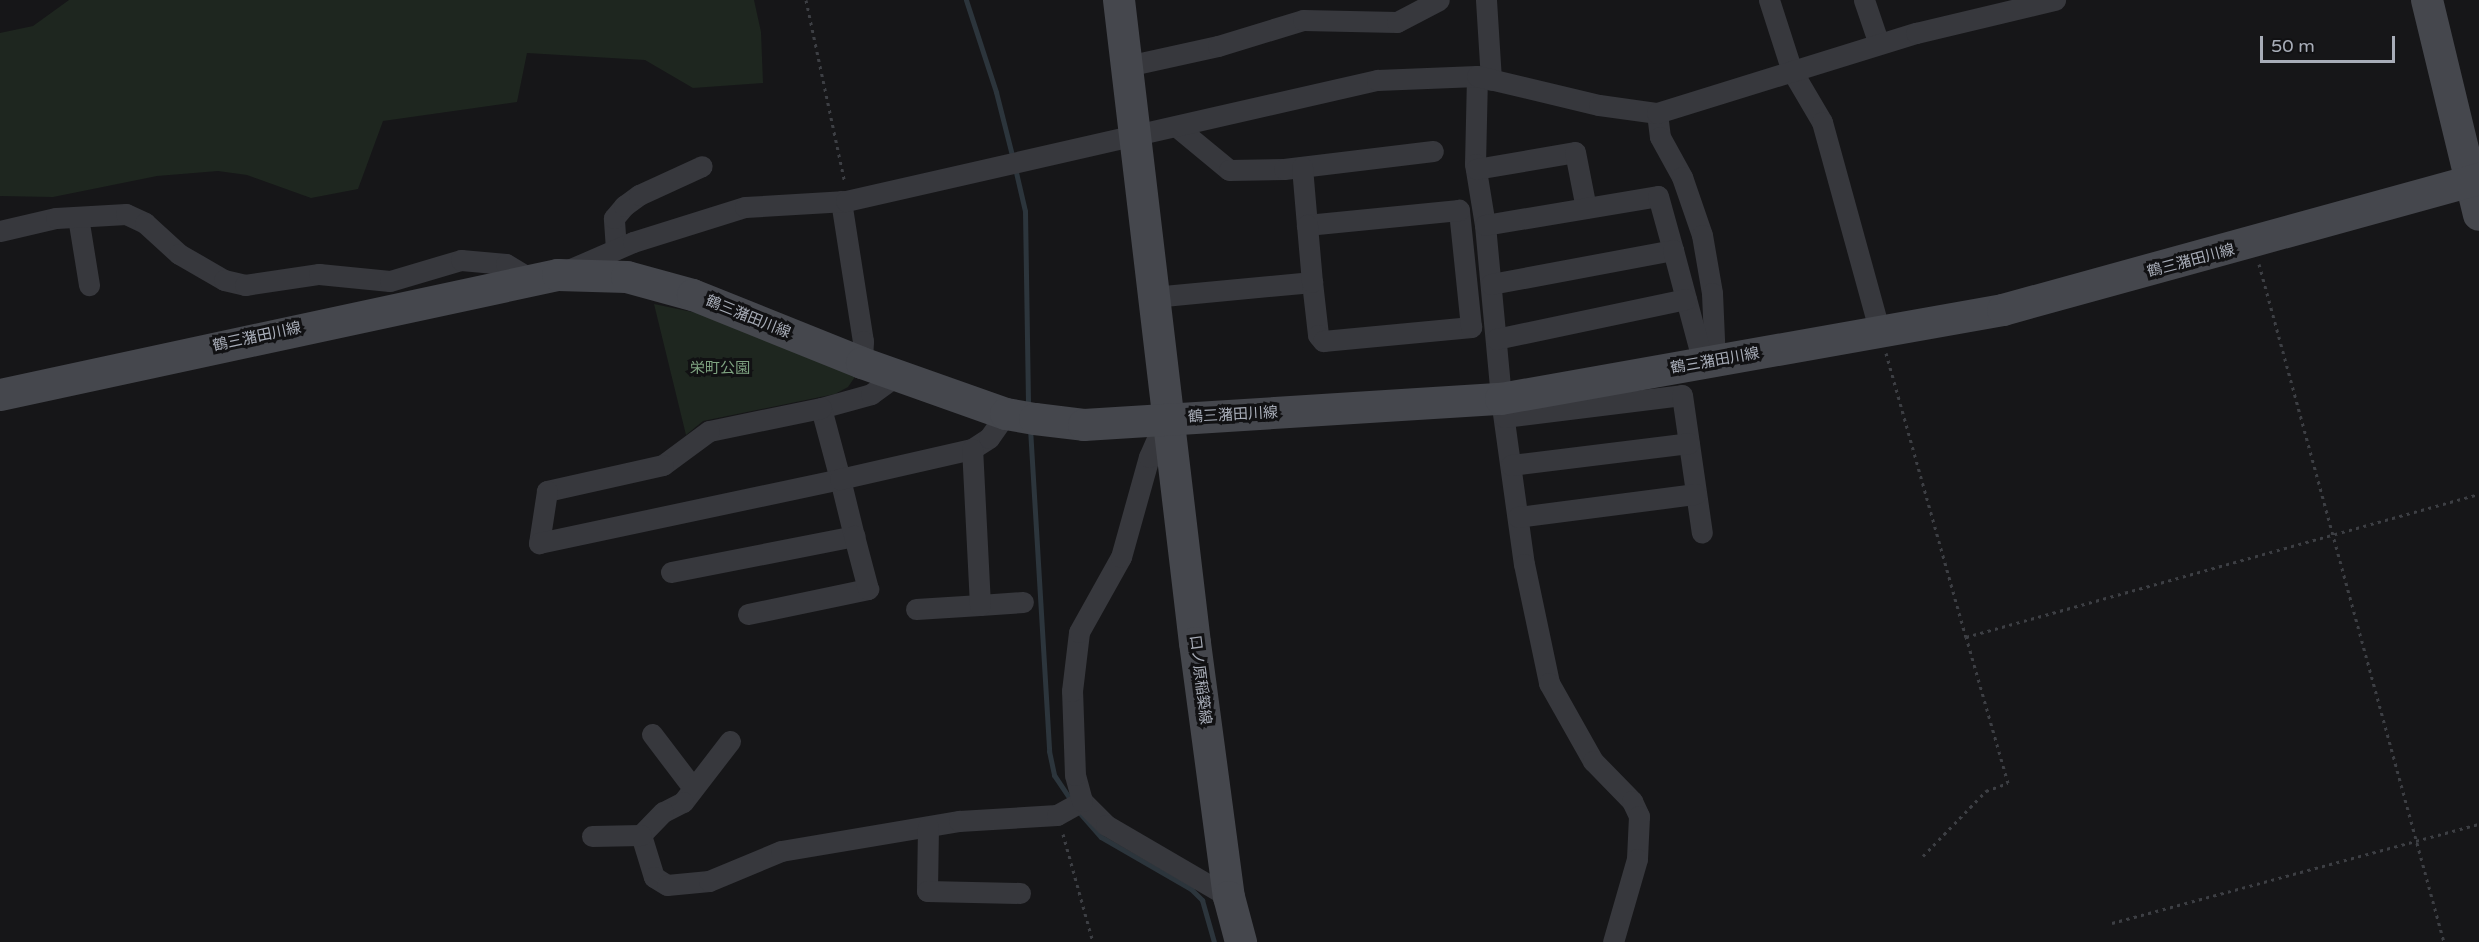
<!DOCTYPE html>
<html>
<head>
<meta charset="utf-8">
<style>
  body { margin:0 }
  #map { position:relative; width:2479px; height:942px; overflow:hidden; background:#161618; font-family:"Varela Round","Noto Sans JP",sans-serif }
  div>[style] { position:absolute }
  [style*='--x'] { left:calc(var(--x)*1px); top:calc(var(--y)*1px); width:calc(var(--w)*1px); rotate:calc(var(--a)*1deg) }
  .green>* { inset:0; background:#1e261f }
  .stream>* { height:5px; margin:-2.5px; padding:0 2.5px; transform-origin:2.5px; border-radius:2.5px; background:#2c353c }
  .path>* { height:3px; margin-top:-1.5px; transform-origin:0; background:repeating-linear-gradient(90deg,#3d3f44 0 3px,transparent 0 7.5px) }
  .street>* { height:21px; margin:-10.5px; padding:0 10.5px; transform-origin:10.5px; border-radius:10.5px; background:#37383d }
  .secondary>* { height:32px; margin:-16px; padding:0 16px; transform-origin:16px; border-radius:16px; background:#45474d }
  span { translate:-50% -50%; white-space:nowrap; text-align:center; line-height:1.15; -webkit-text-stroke:6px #111113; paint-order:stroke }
  .street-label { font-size:15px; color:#a8adb8 }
  .park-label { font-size:15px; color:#7fa381 }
  .scale { position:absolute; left:2260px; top:36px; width:135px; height:27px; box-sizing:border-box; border:3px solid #a8adb8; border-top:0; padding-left:8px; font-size:18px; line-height:21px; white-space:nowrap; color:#a8adb8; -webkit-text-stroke:4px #111113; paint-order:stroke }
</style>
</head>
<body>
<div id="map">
  <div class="green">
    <i style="clip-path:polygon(69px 0,754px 0,761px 32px,763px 83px,693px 88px,645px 60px,527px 53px,517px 102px,383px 121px,358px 189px,311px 198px,247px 175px,218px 171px,157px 176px,53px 197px,0 196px,0 33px,33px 26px)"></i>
    <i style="clip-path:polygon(654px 304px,721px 318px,859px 371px,848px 387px,835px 394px,703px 421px,686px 435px)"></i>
  </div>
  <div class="stream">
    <i style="--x:966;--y:0;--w:97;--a:71.9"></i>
    <i style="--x:996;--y:92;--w:69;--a:75.8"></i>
    <i style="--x:1015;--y:168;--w:44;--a:76.9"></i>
    <i style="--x:1025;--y:211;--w:196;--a:89.1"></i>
    <i style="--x:1030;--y:428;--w:324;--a:86.6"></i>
    <i style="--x:1049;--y:751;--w:25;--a:78"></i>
    <i style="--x:1054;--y:775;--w:32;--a:56"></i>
    <i style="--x:1079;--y:812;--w:33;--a:49"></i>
    <i style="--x:1101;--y:837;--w:104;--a:30"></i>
    <i style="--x:1191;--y:889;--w:16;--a:45"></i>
    <i style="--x:1202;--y:900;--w:44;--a:74.1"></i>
  </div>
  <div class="path">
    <i style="--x:806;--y:0;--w:187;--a:78"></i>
    <i style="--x:2259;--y:264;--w:703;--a:74.74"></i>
    <i style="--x:1886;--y:353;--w:295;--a:74.3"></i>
    <i style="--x:1966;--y:637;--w:533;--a:-15.58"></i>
    <i style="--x:1063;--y:834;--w:112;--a:74.5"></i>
    <i style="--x:1923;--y:856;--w:91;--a:-45.9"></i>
    <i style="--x:1986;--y:791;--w:23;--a:-20"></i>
    <i style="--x:2008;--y:783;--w:152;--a:-106"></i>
    <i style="--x:2112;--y:923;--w:380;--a:-15.1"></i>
  </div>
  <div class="street">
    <i style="--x:1486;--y:0;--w:80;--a:86.4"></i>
    <i style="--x:1769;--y:0;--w:75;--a:72.1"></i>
    <i style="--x:1792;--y:71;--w:59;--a:59.5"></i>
    <i style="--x:1822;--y:122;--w:218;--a:74.6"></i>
    <i style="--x:1864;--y:0;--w:46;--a:71.2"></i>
    <i style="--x:1127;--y:66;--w:93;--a:-12.4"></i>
    <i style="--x:1218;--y:46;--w:89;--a:-17"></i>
    <i style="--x:1303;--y:20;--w:94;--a:1.2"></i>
    <i style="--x:1397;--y:22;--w:47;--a:-27.6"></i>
    <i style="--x:1477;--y:76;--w:88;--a:91.3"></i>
    <i style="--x:1475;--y:164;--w:62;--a:80.7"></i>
    <i style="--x:1485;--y:225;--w:175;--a:84.7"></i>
    <i style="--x:1501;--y:399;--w:167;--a:82.1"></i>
    <i style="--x:1524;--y:564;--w:122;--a:78.1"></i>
    <i style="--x:1549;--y:683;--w:90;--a:60.6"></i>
    <i style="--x:1593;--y:761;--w:56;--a:45.7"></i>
    <i style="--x:1632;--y:801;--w:17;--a:65"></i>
    <i style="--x:1639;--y:816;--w:43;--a:92.7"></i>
    <i style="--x:1637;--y:859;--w:86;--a:106.1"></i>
    <i style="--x:1657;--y:113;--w:24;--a:83"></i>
    <i style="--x:1660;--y:137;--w:46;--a:61.2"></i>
    <i style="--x:1682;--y:177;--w:61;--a:71"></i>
    <i style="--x:1702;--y:235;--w:59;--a:80.2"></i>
    <i style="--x:1712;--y:293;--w:68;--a:87.5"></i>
    <i style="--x:1177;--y:127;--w:67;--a:39.6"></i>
    <i style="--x:1229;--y:170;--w:55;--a:-1"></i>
    <i style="--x:1284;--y:169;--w:150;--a:-6.9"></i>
    <i style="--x:1302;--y:167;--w:58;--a:85.1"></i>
    <i style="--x:1476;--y:169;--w:100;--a:-9.7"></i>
    <i style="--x:1575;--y:152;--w:57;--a:78.9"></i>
    <i style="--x:841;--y:201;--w:142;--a:81.1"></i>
    <i style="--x:863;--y:341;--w:22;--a:93"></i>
    <i style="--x:78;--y:217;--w:69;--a:80.8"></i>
    <i style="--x:1485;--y:225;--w:175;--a:-9.5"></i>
    <i style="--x:1658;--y:196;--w:56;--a:74.5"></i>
    <i style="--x:1673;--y:250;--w:185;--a:169.4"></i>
    <i style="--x:0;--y:231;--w:57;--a:-13.1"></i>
    <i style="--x:56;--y:218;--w:70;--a:-3.3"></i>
    <i style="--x:126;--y:214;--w:21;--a:25"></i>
    <i style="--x:145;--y:223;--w:46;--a:42.4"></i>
    <i style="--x:179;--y:254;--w:52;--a:30"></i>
    <i style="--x:224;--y:280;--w:22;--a:13"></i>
    <i style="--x:245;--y:285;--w:75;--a:-8.5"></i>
    <i style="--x:319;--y:274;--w:71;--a:5.6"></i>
    <i style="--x:390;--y:281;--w:74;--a:-16.5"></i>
    <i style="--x:461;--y:260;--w:45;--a:5.1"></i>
    <i style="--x:506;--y:264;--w:29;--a:31"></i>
    <i style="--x:616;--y:249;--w:31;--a:-94"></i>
    <i style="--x:614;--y:218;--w:16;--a:-50"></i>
    <i style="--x:624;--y:206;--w:19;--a:-36"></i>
    <i style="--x:639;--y:195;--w:69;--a:-24.7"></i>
    <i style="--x:1673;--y:250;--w:117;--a:75.1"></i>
    <i style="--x:564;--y:272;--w:75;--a:-23.5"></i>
    <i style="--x:633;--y:242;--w:117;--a:-17.4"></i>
    <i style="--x:745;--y:207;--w:101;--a:-3.4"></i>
    <i style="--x:846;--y:201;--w:545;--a:-12.84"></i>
    <i style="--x:1377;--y:80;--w:100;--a:-2.3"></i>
    <i style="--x:1477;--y:76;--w:125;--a:13.4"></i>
    <i style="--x:1599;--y:105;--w:59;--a:7.9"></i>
    <i style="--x:1657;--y:113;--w:271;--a:-17.2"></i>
    <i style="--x:1916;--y:33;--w:143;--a:-13.4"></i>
    <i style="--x:1153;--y:297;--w:160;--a:-5.4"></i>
    <i style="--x:1312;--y:282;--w:53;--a:83.5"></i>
    <i style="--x:1318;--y:335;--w:8;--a:50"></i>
    <i style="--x:1323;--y:341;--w:149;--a:-5.4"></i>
    <i style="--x:1471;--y:327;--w:118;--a:-95.9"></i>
    <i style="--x:1459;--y:210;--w:153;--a:174.4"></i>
    <i style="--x:1307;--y:225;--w:57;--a:85"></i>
    <i style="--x:1496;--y:339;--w:194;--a:-11.9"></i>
    <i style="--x:821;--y:408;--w:52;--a:-15.6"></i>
    <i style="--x:871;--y:394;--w:32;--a:-36"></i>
    <i style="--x:1504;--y:417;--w:179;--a:-7"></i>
    <i style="--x:1682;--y:395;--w:139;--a:81.8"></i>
    <i style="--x:1511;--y:465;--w:179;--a:-7"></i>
    <i style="--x:1518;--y:517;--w:179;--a:-7.4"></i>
    <i style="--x:671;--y:572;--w:187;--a:-11.1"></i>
    <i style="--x:854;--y:536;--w:59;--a:-103.8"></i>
    <i style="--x:840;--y:479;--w:73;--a:-105"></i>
    <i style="--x:821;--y:408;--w:114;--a:168.4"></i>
    <i style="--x:709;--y:431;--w:57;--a:143.5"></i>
    <i style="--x:663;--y:465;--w:119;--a:167.4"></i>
    <i style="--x:547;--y:491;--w:53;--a:98.7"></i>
    <i style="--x:539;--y:543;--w:308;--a:-12"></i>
    <i style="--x:840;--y:479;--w:135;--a:-12.8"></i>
    <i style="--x:972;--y:449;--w:20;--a:-33"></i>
    <i style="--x:989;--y:438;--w:29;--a:-55"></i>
    <i style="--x:980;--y:605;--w:43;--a:-4"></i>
    <i style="--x:916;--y:609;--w:64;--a:-3.6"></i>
    <i style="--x:980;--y:605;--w:156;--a:-92.9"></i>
    <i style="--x:748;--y:614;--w:123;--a:-11.8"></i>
    <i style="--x:868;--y:589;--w:55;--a:-104.8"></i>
    <i style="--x:652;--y:734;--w:68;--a:52.8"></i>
    <i style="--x:730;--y:741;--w:77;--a:127.6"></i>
    <i style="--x:683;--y:802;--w:22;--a:153"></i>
    <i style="--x:663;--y:812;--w:32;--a:134"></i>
    <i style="--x:641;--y:835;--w:44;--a:72.8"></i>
    <i style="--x:654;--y:877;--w:15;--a:32"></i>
    <i style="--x:667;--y:885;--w:42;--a:-5.4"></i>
    <i style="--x:709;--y:881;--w:78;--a:-22.6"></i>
    <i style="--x:781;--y:851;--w:181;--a:-9.6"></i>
    <i style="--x:959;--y:821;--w:98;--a:-3.5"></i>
    <i style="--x:1057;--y:815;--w:29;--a:-29"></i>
    <i style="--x:1082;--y:801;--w:34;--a:45"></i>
    <i style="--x:1106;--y:825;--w:143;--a:30.3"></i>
    <i style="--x:1082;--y:801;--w:27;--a:-105"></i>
    <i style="--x:1075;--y:775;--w:84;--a:-92"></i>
    <i style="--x:1072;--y:691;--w:59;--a:-83.2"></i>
    <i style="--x:1079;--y:632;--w:86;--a:-60.8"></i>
    <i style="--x:1121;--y:557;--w:104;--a:-74.4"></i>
    <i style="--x:1149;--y:457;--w:43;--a:-66.4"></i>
    <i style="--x:928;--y:827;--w:64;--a:90.9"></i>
    <i style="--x:927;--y:891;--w:93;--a:1.2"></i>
    <i style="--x:592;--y:836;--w:49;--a:-1.2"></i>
  </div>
  <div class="secondary">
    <i style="--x:1119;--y:0;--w:647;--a:83.26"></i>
    <i style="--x:1195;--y:643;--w:256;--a:82.4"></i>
    <i style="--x:1229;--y:897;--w:47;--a:75.1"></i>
    <i style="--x:2427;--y:0;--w:221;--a:76.4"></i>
    <i style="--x:0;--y:395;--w:571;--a:-12.14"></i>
    <i style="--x:558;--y:275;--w:69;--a:1.7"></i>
    <i style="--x:627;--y:277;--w:68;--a:15.3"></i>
    <i style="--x:693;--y:295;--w:182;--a:21.9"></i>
    <i style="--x:862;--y:363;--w:153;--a:19.5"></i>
    <i style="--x:1006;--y:414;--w:29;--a:10"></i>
    <i style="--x:1035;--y:419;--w:49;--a:7"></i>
    <i style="--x:1084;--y:425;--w:418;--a:-3.6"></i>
    <i style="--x:1501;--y:399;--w:510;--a:-10.05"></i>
    <i style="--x:2003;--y:310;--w:494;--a:-15.4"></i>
  </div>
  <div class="street-label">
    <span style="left:2191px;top:261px;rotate:-15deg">鶴三潴田川線</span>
    <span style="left:748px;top:317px;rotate:22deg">鶴三潴田川線</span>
    <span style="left:257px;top:337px;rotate:-12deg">鶴三潴田川線</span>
    <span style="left:1715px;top:361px;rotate:-10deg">鶴三潴田川線</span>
    <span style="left:1233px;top:415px;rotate:-3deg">鶴三潴田川線</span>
    <span style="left:1200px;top:680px;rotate:83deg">口ノ原稲築線</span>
  </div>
  <div class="park-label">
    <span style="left:720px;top:369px">栄町公園</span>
  </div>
  <div class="scale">50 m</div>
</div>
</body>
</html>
